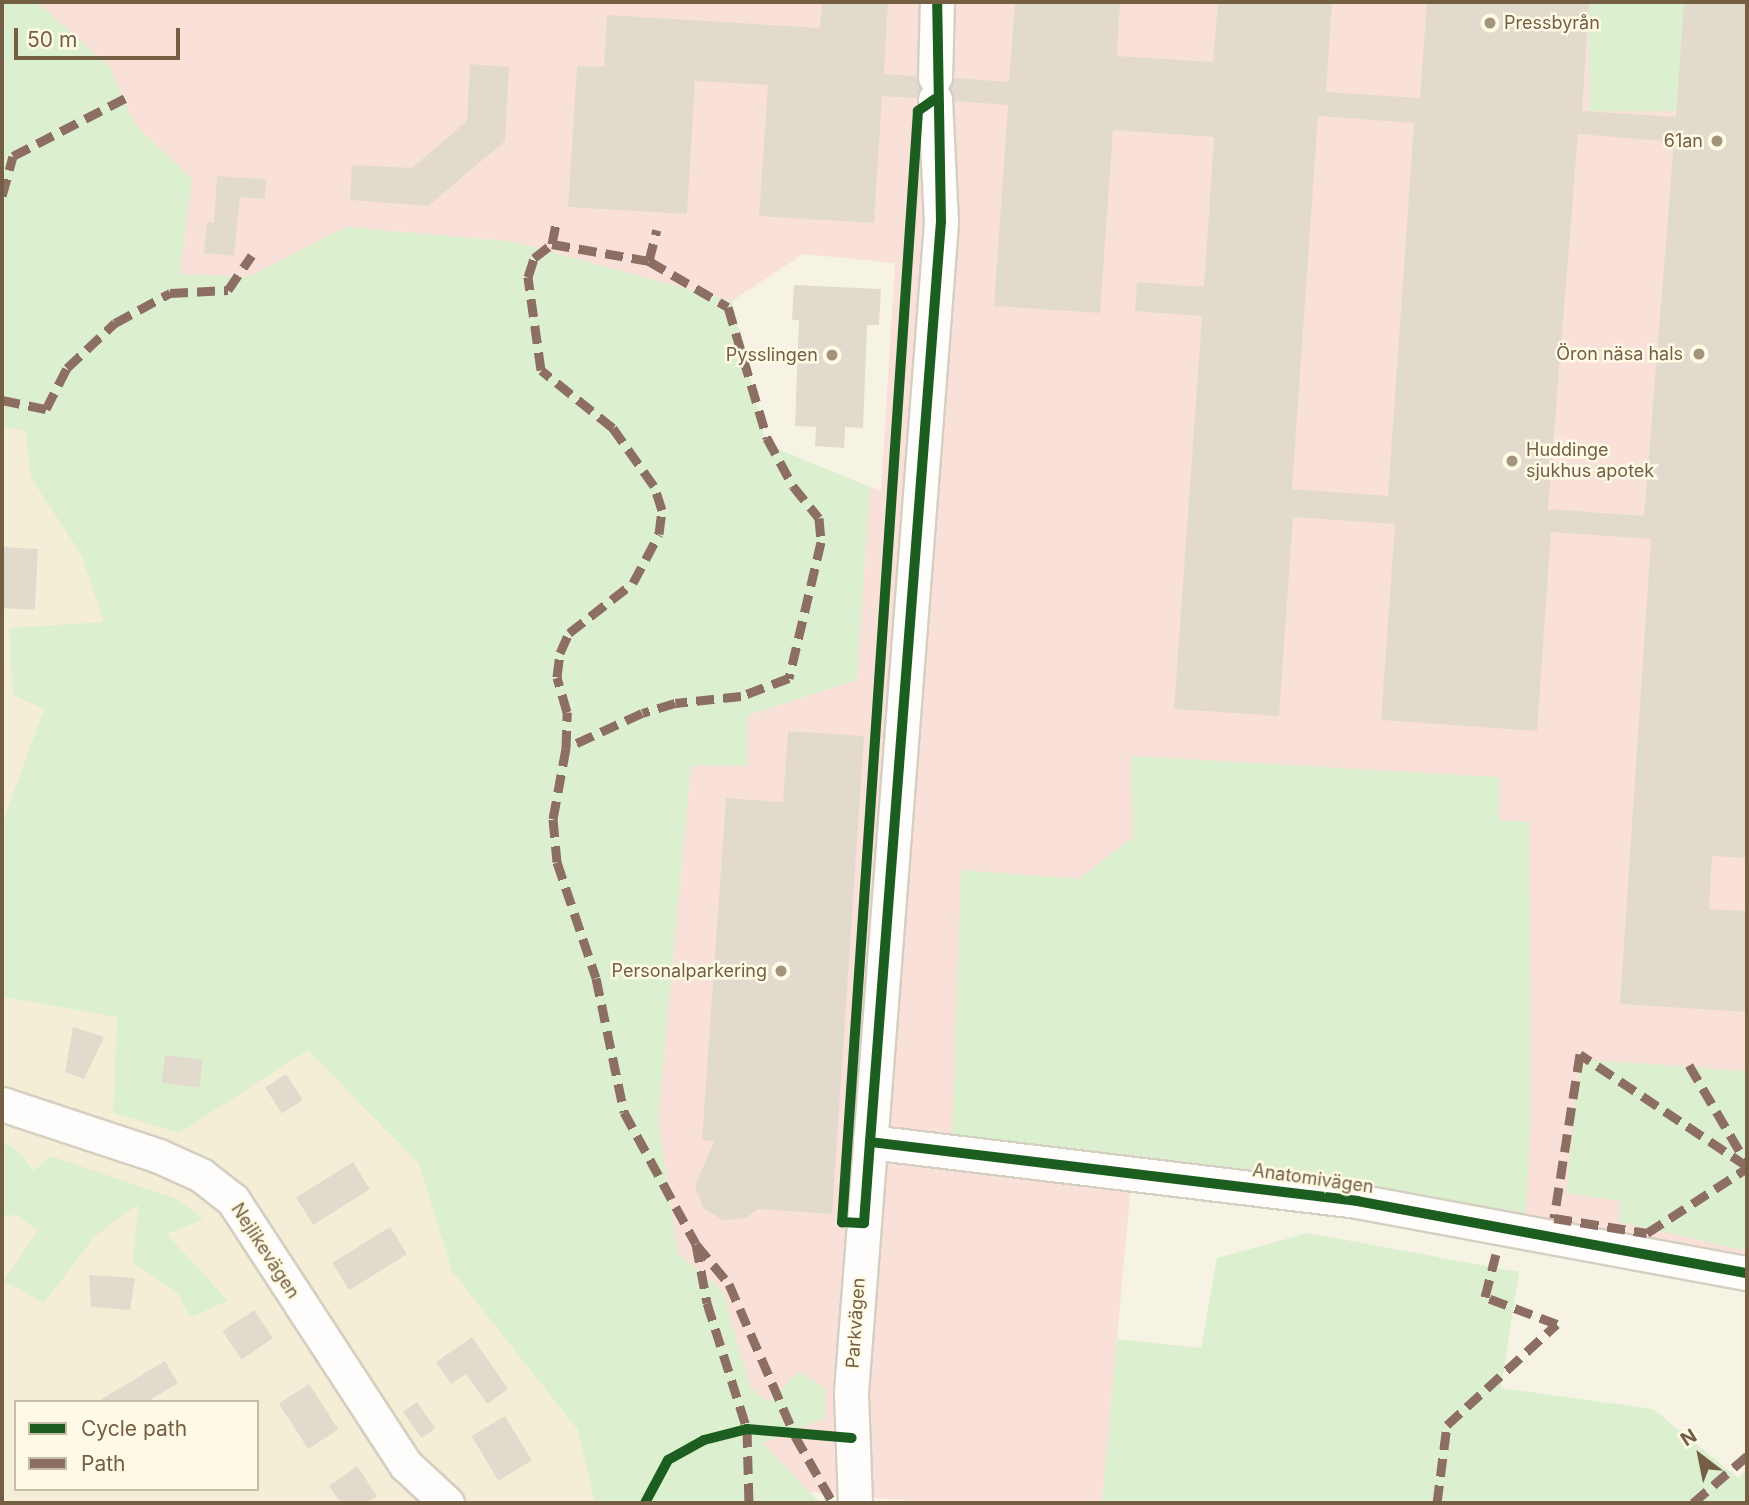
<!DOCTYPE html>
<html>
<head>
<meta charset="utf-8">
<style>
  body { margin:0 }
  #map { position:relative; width:1749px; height:1505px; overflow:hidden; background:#f6f3e5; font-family:Inter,sans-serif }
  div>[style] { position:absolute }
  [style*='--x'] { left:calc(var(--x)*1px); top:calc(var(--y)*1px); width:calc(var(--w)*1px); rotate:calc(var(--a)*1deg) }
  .residential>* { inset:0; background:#f5eed7 }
  .medical>* { inset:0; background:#f9e1d9 }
  .green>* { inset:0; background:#dcefce; transform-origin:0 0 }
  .building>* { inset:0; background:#e2dbcd; transform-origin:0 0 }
  .roads { filter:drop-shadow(2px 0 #d5cfc1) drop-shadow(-2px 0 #d5cfc1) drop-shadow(0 2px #d5cfc1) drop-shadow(0 -2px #d5cfc1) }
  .minor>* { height:33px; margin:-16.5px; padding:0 16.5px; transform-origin:16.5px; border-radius:16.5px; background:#fefdfb }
  .quiet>* { height:9px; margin-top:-4.5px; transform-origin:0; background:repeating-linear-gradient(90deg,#8d6e63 0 18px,transparent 0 27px) }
  .cycleway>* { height:10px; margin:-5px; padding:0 5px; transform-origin:5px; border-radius:5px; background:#1b5e20 }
  .dots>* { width:19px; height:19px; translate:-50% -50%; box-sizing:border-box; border:4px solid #fffae5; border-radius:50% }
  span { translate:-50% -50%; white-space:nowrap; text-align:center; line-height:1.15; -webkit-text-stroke:5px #fffae5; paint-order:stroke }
  .poi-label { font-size:18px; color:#745f45 }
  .left { translate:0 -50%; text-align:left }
  .right { translate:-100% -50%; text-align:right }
  .street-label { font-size:18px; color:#745f45 }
  .frame { position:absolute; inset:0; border:4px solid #745f45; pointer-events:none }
  .legend { position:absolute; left:14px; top:1400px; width:245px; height:91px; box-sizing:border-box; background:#fffae5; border:2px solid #c7bca5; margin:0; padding:9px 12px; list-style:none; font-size:21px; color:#745f45 }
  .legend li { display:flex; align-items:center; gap:14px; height:35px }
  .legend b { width:35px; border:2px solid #c7bca5 }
  .north { position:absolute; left:1665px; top:1421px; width:70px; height:70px; -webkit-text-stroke:5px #fffae5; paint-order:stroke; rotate:328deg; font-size:19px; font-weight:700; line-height:28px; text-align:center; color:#745f45 }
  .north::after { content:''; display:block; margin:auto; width:24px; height:32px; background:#745f45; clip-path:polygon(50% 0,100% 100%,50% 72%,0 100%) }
  .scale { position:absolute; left:14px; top:28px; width:166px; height:32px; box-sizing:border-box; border:4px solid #745f45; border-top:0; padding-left:9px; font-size:21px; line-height:24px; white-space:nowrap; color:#745f45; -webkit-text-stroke:5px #fffae5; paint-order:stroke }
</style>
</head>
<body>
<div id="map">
  <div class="residential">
    <i style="clip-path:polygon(evenodd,2px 2px,6px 2px,675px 1503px,2px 1503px,2px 2px,16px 1402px,257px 1402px,257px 1489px,16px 1489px,16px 1402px)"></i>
  </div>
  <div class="medical">
    <i style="clip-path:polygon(37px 2px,1747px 2px,1747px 1254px,1139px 1166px,1130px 1195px,1102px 1503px,934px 1503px,808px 1492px,762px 1443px,825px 1418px,769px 1402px,751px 1388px,722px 1290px,678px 1254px,658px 1121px,691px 766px,748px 766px,748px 715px,857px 680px,870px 487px,881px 490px,895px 263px,803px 254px,732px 301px,515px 242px,346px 227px,248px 277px,180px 274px,192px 179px,135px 125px,110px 67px)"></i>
  </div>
  <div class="green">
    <i style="clip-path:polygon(2px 2px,37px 2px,110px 67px,135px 125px,192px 179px,180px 274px,248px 277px,346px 227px,515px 242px,732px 301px,766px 444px,870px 487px,857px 680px,748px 715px,748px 766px,691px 766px,658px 1121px,678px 1254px,722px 1290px,751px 1388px,769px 1402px,798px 1372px,825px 1388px,825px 1418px,763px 1443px,820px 1503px,595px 1503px,578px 1430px,452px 1271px,419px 1164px,308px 1050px,179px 1133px,113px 1113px,117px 1017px,2px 997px,2px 825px,44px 709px,13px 695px,9px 628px,104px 622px,81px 554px,31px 478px,26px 431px,2px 427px)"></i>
    <i style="left:1589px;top:2px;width:95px;height:109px"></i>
    <i style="clip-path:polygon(1131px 756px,1500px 777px,1499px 820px,1529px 822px,1531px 1106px,1526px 1215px,1363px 1188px,952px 1138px,961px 870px,1079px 879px,1133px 837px)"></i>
    <i style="clip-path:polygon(1580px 1059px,1747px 1071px,1747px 1251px,1619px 1222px,1620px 1201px,1566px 1193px)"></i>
    <i style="clip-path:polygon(2px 1143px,16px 1149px,34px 1171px,51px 1156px,177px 1199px,203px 1219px,167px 1234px,228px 1301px,190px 1317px,178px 1293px,133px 1263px,138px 1204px,94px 1237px,44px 1303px,4px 1281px,38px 1230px,16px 1215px,2px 1216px)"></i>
    <i style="clip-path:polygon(1308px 1233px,1519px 1272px,1501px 1388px,1653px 1409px,1738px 1478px,1747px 1469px,1747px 1503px,1102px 1503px,1117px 1339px,1201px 1348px,1217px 1258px)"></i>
  </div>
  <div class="building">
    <i style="clip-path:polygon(822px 2px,888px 2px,884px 74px,916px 76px,920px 88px,916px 98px,882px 96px,874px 223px,759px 216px,768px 85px,695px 81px,687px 214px,568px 207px,577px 66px,604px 67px,607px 15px,820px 28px)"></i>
    <i style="clip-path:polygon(evenodd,1015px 2px,1120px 2px,1117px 56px,1213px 62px,1218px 2px,1332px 2px,1326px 92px,1420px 98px,1427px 2px,1589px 2px,1582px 111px,1676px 117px,1684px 2px,1747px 2px,1747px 858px,1712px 856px,1709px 909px,1747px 911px,1747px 1012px,1620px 1004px,1651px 539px,1551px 532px,1537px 731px,1381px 720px,1395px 524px,1293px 517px,1279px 716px,1174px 709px,1202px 316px,1135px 311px,1137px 282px,1204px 287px,1214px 137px,1113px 130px,1100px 313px,994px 306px,1008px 105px,954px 101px,951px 88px,954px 78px,1009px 82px,1015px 2px,1318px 116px,1414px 123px,1388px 496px,1292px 489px,1318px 116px,1015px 2px,1578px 134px,1674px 142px,1644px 516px,1548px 509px,1578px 134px)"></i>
    <i style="clip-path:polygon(470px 64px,509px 67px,505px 141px,428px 206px,350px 200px,352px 165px,412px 168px,467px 121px)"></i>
    <i style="clip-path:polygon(217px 176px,266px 179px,265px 199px,240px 197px,234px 256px,204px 253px,207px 222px,214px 223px)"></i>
    <i style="clip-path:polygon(794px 285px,881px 289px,879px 325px,867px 325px,863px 428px,845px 427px,844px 448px,815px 446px,816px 427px,795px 426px,799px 320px,792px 320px)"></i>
    <i style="left:2px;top:547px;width:36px;height:61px;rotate:3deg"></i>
    <i style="clip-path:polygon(788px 731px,864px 736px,832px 1214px,758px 1209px,746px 1218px,723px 1220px,703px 1208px,695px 1186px,714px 1141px,702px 1140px,726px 798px,783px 802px)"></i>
    <i style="clip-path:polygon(73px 1027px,104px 1037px,84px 1079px,65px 1072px)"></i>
    <i style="left:165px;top:1055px;width:38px;height:28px;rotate:7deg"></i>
    <i style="left:286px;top:1074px;width:31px;height:25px;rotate:57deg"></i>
    <i style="left:353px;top:1162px;width:32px;height:67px;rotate:58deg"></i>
    <i style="left:390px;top:1227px;width:32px;height:68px;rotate:58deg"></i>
    <i style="clip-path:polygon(89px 1275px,135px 1278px,130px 1310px,91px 1307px)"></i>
    <i style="left:254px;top:1310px;width:34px;height:38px;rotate:56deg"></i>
    <i style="clip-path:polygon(472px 1337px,508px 1389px,487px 1404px,466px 1374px,451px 1384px,436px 1362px)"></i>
    <i style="clip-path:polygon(165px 1361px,178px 1383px,147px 1402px,97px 1402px)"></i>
    <i style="left:309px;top:1384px;width:54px;height:36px;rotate:57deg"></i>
    <i style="left:417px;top:1402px;width:32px;height:17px;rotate:55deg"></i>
    <i style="left:505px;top:1416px;width:52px;height:39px;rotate:59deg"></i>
    <i style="clip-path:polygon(357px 1466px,377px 1496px,367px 1503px,341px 1503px,329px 1486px)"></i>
  </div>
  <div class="roads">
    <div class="minor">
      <i style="--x:935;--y:77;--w:75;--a:-88.5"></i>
      <i style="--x:2;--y:1104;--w:165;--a:18.3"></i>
      <i style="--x:159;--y:1156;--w:46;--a:24.3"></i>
      <i style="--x:201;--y:1175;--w:41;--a:38"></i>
      <i style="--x:233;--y:1200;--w:316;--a:56.9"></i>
      <i style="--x:406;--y:1465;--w:56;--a:42.8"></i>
      <i style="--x:870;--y:1142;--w:491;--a:6.9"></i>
      <i style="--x:1357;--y:1201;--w:397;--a:10.5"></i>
      <i style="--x:855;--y:1503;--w:111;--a:-92.1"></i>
      <i style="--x:851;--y:1392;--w:1173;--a:-85.6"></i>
      <i style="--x:941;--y:222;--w:123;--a:-92.8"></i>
    </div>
  </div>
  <div class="quiet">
    <i style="--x:2;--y:196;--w:41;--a:-74.6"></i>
    <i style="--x:13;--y:156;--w:133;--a:-27.3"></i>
    <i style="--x:552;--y:244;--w:21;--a:-79"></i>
    <i style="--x:649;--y:261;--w:32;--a:-76"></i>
    <i style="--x:2;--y:400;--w:45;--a:11.6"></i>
    <i style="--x:46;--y:409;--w:46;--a:-62.9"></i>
    <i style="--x:67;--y:368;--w:66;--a:-43.2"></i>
    <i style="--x:115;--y:323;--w:63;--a:-28.6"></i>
    <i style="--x:170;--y:293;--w:58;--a:-3"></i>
    <i style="--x:228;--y:290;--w:42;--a:-55.6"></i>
    <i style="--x:566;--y:748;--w:36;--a:-88"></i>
    <i style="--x:567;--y:712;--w:36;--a:-106"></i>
    <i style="--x:557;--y:677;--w:24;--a:-83"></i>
    <i style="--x:560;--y:653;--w:22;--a:-66"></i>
    <i style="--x:569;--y:633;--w:81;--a:-38"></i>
    <i style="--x:633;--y:583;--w:55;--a:-62"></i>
    <i style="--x:659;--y:534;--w:24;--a:-83"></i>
    <i style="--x:662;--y:510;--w:25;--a:-108"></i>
    <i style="--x:654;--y:486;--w:71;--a:-125.3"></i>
    <i style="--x:613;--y:428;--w:92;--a:-141.1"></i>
    <i style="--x:541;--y:370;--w:94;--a:-98"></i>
    <i style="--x:528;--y:277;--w:20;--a:-72"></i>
    <i style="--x:534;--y:258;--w:23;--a:-38"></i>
    <i style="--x:552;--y:244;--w:98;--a:9.9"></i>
    <i style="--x:649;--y:261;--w:91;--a:30.2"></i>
    <i style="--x:728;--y:307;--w:137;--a:73.4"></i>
    <i style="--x:767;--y:438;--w:55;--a:61.6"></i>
    <i style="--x:793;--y:486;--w:41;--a:50.9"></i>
    <i style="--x:819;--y:518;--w:24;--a:85"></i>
    <i style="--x:821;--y:542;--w:140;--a:103.2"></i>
    <i style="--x:789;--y:678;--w:51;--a:159.4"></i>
    <i style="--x:741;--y:696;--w:66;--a:173.9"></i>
    <i style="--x:675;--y:703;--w:34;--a:163"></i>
    <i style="--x:642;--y:713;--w:84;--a:155.3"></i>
    <i style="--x:566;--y:748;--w:72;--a:100.4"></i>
    <i style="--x:553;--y:819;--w:43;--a:84.7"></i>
    <i style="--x:557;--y:862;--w:122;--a:71.4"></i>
    <i style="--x:596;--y:978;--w:137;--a:78.2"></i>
    <i style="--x:624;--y:1112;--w:150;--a:61.4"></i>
    <i style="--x:696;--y:1244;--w:60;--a:79.4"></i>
    <i style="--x:707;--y:1303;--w:132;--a:72.4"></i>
    <i style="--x:747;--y:1429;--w:74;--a:88.5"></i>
    <i style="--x:1689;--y:1065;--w:115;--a:59.6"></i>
    <i style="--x:1747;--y:1166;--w:201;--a:-146.2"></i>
    <i style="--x:1580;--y:1054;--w:166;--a:99"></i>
    <i style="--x:1554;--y:1218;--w:94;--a:9.2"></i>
    <i style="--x:1647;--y:1233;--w:119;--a:-33"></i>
    <i style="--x:696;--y:1244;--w:52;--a:50.5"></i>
    <i style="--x:729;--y:1284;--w:166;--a:66.5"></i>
    <i style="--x:795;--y:1436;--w:77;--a:60.4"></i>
    <i style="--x:1437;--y:1503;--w:79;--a:-82.7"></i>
    <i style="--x:1447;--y:1425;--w:149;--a:-42.6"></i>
    <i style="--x:1557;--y:1324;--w:77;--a:-159.4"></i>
    <i style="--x:1485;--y:1297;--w:44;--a:-75.7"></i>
    <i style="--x:1693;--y:1503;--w:72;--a:-41"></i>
  </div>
  <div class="cycleway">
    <i style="--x:935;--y:99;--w:21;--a:145"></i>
    <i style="--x:918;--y:111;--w:1114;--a:93.91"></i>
    <i style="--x:842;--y:1222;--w:22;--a:3"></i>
    <i style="--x:864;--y:1223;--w:81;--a:-85.8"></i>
    <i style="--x:870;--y:1142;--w:923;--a:-85.59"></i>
    <i style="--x:941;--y:222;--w:220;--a:-91"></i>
    <i style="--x:870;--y:1142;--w:491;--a:6.9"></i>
    <i style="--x:1357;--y:1201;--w:397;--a:10.5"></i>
    <i style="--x:645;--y:1503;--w:49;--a:-61.9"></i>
    <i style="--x:668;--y:1460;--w:41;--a:-29.1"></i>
    <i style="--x:704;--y:1440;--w:44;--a:-14.3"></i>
    <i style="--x:747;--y:1429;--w:105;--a:4.9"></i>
  </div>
  <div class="dots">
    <i style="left:1490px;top:23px;background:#a2937d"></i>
    <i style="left:1717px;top:141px;background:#a2937d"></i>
    <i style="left:1699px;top:354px;background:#a2937d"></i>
    <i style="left:832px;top:355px;background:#a2937d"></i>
    <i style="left:1512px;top:461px;background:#a2937d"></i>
    <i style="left:781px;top:971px;background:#a2937d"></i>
  </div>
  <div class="poi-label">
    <span class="left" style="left:1504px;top:23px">Pressbyrån</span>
    <span class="right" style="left:1703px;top:141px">61an</span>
    <span class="right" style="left:1683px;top:354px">Öron näsa hals</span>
    <span class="right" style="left:818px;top:355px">Pysslingen</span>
    <span class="left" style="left:1526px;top:461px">Huddinge<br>sjukhus apotek</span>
    <span class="right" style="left:767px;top:971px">Personalparkering</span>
  </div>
  <div class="street-label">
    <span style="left:1313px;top:1179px;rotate:8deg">Anatomivägen</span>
    <span style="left:265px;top:1251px;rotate:57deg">Nejlikevägen</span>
    <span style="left:856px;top:1323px;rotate:-86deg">Parkvägen</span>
  </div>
  <div class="frame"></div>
  <ul class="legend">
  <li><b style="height:9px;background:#1b5e20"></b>Cycle path</li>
  <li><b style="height:9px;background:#8d6e63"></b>Path</li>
  </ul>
  <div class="north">N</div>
  <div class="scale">50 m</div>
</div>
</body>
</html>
